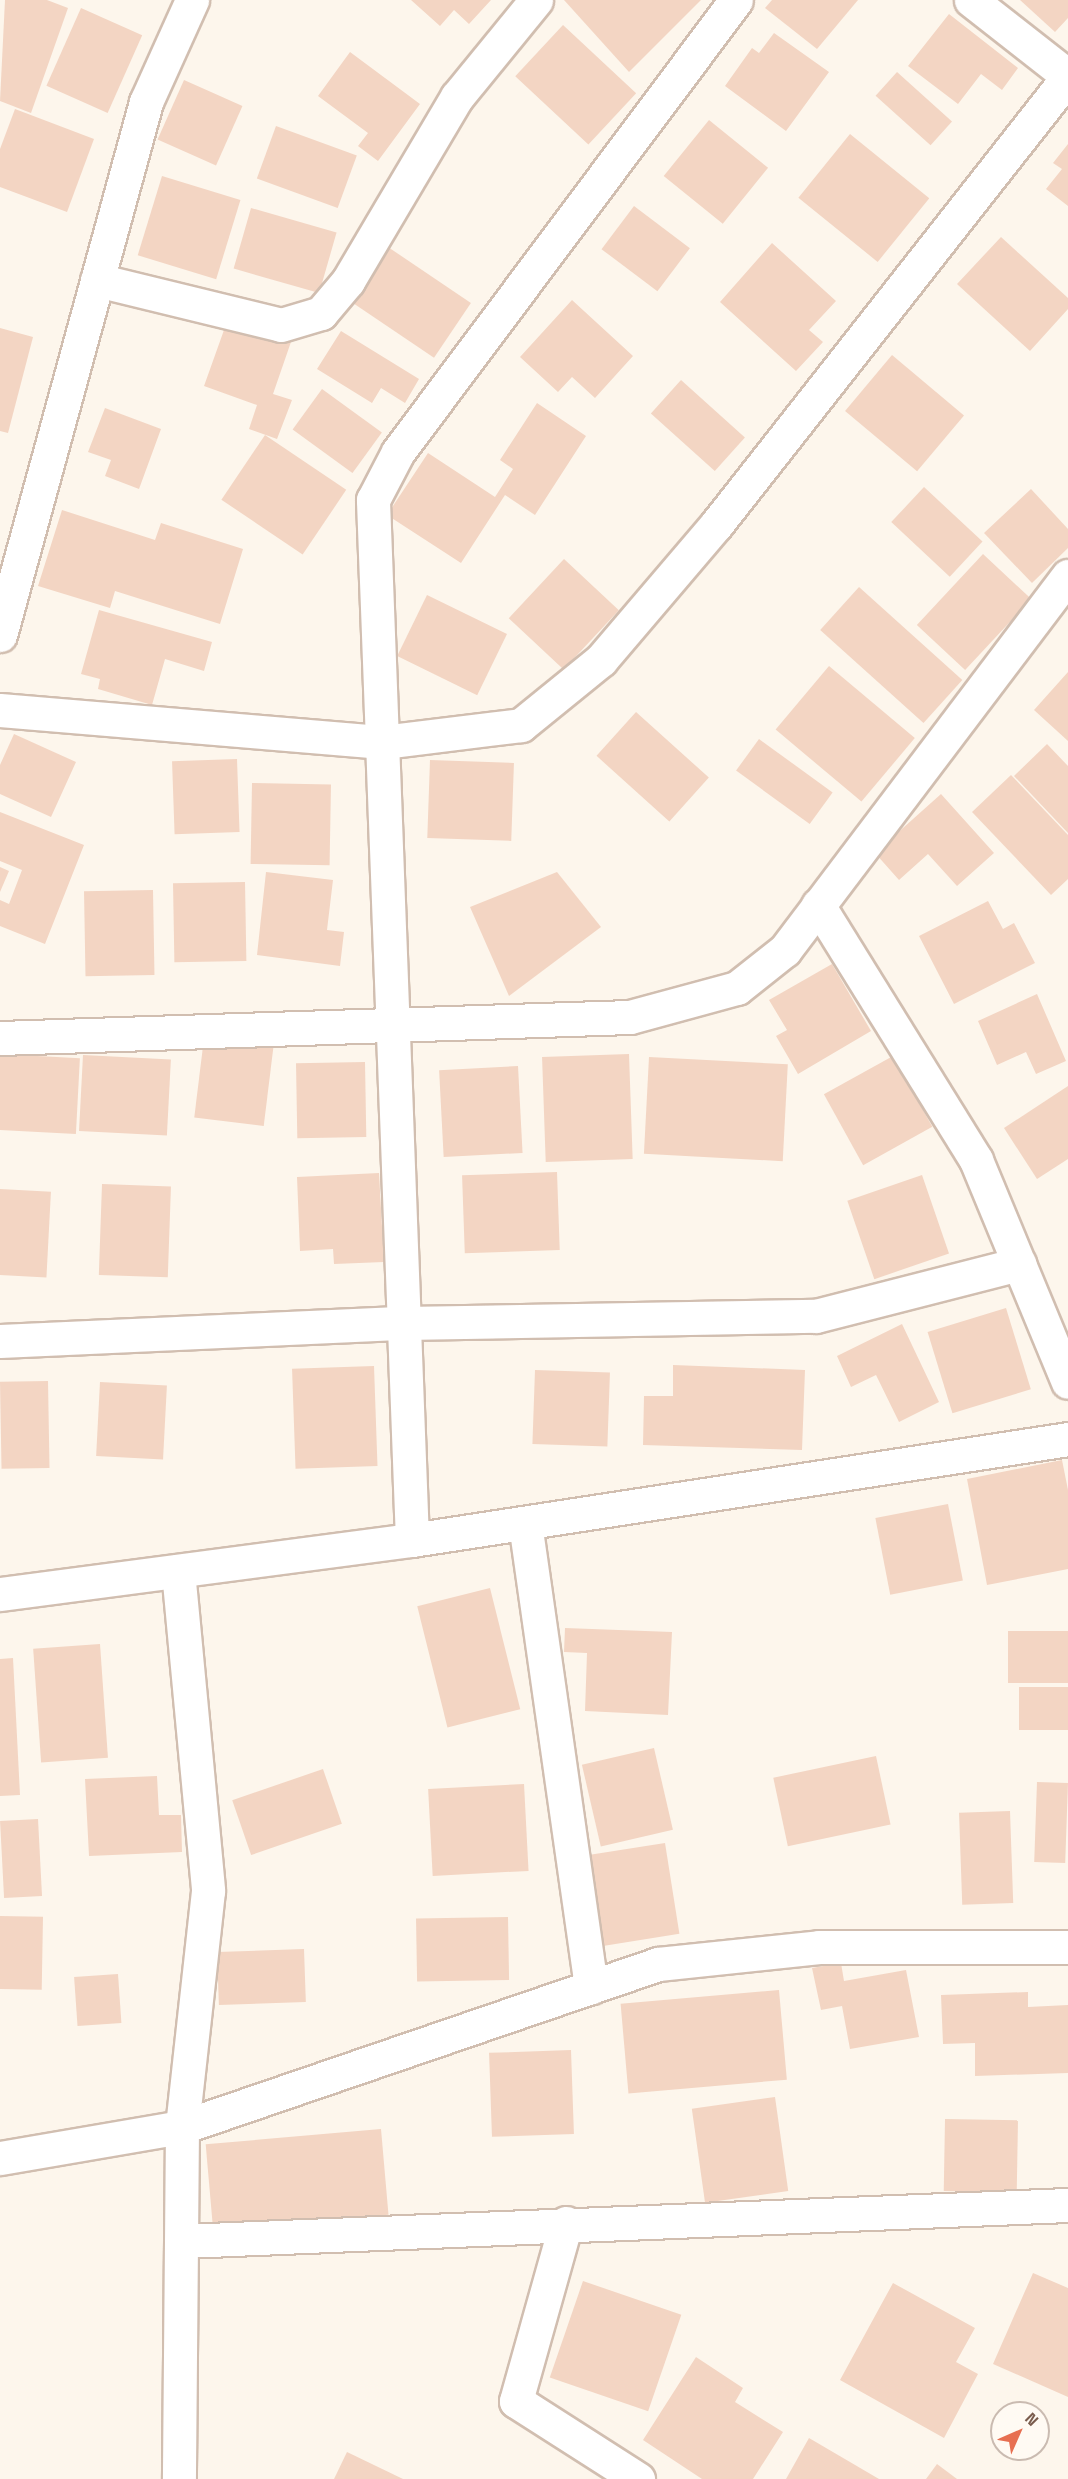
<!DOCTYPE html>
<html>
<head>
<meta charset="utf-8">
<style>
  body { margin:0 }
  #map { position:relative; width:1068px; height:2479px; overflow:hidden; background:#fdf6ec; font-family:"Space Grotesk",sans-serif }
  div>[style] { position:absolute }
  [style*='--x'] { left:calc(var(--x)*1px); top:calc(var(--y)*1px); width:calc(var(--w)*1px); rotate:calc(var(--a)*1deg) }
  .building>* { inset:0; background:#f3d5c3; transform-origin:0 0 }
  .roads { filter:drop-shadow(2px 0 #d1beb0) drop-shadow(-2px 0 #d1beb0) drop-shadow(0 2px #d1beb0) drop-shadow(0 -2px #d1beb0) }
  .minor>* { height:33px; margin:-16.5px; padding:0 16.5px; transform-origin:16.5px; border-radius:16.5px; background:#fff }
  span { translate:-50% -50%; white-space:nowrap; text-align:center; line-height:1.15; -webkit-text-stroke:6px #fffaf3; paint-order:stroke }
  .north { position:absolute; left:990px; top:2401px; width:60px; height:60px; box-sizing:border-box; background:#fffaf3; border:2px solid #cabbb1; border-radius:50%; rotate:45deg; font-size:16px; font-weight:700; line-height:24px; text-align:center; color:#7a5c4d }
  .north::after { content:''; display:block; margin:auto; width:21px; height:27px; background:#e76f51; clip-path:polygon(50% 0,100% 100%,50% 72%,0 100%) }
</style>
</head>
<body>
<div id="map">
  <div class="building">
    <i style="clip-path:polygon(5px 0,47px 0,68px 8px,31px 113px,0 101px)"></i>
    <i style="clip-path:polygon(411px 0,491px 0,469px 24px,454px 10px,440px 26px)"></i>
    <i style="clip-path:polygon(564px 0,701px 0,629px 72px)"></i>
    <i style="clip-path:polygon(772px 0,858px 0,817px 49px,765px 8px)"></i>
    <i style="clip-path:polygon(1020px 0,1068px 0,1068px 18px,1055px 32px)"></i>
    <i style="left:81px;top:8px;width:67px;height:85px;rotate:24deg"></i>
    <i style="clip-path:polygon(949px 14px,1018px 68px,1002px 90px,981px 74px,958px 104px,908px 66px)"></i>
    <i style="left:563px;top:25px;width:100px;height:70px;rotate:43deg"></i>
    <i style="clip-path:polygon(774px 33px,829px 72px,786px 131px,725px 86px,752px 48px,759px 53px)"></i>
    <i style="clip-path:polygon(350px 52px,420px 104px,378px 161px,358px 146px,368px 133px,318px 96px)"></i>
    <i style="left:897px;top:72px;width:74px;height:32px;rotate:42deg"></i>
    <i style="left:184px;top:80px;width:64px;height:65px;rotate:24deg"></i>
    <i style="clip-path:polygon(15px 109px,94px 139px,67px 212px,0 187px,0 149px)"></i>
    <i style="left:709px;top:120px;width:76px;height:72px;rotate:39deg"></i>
    <i style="left:276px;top:126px;width:86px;height:56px;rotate:20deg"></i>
    <i style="left:850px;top:134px;width:102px;height:82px;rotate:39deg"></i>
    <i style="clip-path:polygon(1068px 144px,1068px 206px,1046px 189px,1062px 169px,1053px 163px)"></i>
    <i style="left:162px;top:176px;width:82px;height:83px;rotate:17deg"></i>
    <i style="left:634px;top:206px;width:70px;height:54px;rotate:37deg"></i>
    <i style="left:251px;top:208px;width:89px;height:63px;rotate:16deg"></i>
    <i style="clip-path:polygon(1001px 237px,1068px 298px,1068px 309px,1030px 351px,957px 284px)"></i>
    <i style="clip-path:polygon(772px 243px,836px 301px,809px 330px,823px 342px,796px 371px,720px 302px)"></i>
    <i style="left:388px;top:247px;width:100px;height:66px;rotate:34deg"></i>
    <i style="clip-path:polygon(572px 300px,633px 356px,595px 398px,572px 377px,558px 392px,520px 357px)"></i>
    <i style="clip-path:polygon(229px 316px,292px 339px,273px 394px,292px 400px,277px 439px,249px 429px,257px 405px,204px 386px)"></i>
    <i style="clip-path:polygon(0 328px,33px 337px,8px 433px,0 431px)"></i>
    <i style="clip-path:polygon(341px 331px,419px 379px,405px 403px,381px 388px,372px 403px,317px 369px)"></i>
    <i style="left:892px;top:355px;width:94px;height:73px;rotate:40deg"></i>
    <i style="left:681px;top:380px;width:86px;height:45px;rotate:42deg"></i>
    <i style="left:322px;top:389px;width:74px;height:50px;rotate:36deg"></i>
    <i style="clip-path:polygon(537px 403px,586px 436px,535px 515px,505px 495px,461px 563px,387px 515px,428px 453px,495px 497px,513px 469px,500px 460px)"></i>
    <i style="clip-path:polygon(105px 408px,161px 429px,139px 489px,105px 476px,111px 460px,88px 452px)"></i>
    <i style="left:265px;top:435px;width:98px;height:78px;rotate:34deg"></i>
    <i style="left:924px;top:487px;width:80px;height:48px;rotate:43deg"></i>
    <i style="clip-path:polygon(1031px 489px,1068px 529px,1068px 548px,1032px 583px,984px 533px)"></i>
    <i style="clip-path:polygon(62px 510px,155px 540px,161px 523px,243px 549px,220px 624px,115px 591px,110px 608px,38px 586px)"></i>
    <i style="left:983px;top:554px;width:66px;height:97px;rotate:43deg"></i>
    <i style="left:564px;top:559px;width:75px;height:81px;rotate:43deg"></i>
    <i style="left:859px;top:587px;width:139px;height:58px;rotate:42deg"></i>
    <i style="left:427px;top:595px;width:89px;height:68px;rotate:26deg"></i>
    <i style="clip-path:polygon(99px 610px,212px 642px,204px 671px,165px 659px,152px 705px,98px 689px,100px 679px,81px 674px)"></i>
    <i style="left:829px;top:666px;width:112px;height:83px;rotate:40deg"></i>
    <i style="clip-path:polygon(1068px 672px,1068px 741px,1034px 710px)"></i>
    <i style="left:636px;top:712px;width:98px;height:59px;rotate:42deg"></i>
    <i style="clip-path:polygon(14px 734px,76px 762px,51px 817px,0 794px,0 765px)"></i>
    <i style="left:759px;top:739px;width:91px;height:39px;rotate:36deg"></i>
    <i style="clip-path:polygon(1047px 744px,1068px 766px,1068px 833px,1014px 776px)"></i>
    <i style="left:237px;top:759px;width:73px;height:65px;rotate:88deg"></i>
    <i style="left:430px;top:760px;width:84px;height:78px;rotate:2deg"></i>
    <i style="clip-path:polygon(1011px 775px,1068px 835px,1068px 879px,1051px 895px,972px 812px)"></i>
    <i style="left:252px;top:783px;width:79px;height:81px;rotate:1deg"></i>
    <i style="clip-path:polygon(941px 794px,994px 853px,957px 886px,928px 854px,899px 880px,875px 853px)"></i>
    <i style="clip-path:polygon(0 812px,84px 845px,45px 944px,0 926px,0 900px,9px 904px,22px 870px,0 861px)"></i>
    <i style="clip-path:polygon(0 867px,9px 871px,0 892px)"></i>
    <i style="clip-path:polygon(266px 872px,333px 880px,327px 930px,344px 932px,340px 966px,257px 955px)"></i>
    <i style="clip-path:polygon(557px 872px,601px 927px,509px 996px,470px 907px)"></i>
    <i style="left:245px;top:882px;width:79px;height:72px;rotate:89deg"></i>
    <i style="left:153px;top:890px;width:85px;height:69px;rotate:89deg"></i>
    <i style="clip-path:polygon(988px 901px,1003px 929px,1014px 923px,1035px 963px,954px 1004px,919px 936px)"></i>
    <i style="clip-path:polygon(832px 964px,871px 1031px,798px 1074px,776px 1036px,787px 1030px,769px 1000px)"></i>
    <i style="clip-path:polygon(1037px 994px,1066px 1061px,1036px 1074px,1026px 1052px,997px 1065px,978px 1021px)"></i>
    <i style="left:204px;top:1038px;width:70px;height:80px;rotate:7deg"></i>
    <i style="left:0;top:1054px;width:80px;height:76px;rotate:3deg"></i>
    <i style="left:629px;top:1054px;width:105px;height:87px;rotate:88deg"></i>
    <i style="left:83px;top:1055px;width:88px;height:76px;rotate:3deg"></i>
    <i style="left:893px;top:1056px;width:81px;height:79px;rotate:61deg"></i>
    <i style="left:649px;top:1057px;width:139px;height:97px;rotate:3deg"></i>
    <i style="left:365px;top:1062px;width:75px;height:69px;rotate:89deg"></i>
    <i style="left:518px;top:1066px;width:87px;height:79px;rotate:87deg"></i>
    <i style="clip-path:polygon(1068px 1086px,1068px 1159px,1037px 1179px,1004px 1128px)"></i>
    <i style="left:557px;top:1172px;width:78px;height:95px;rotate:88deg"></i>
    <i style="clip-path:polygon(379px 1173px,384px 1262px,334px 1264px,333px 1249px,300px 1251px,297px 1177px)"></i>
    <i style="left:922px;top:1175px;width:83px;height:79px;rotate:71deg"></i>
    <i style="left:102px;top:1184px;width:69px;height:91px;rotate:2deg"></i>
    <i style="left:0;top:1189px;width:51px;height:86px;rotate:3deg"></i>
    <i style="left:1006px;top:1308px;width:85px;height:82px;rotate:73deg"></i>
    <i style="clip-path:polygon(902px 1324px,939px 1402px,899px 1422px,876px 1375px,851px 1387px,837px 1356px)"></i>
    <i style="clip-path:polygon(673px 1365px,805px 1370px,802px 1450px,643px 1445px,644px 1396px,673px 1396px)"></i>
    <i style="left:374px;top:1366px;width:100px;height:82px;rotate:88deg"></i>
    <i style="left:535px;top:1370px;width:75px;height:74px;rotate:2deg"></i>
    <i style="left:48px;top:1381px;width:87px;height:48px;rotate:89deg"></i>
    <i style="left:100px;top:1382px;width:67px;height:74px;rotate:3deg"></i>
    <i style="clip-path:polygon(1062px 1460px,1068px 1490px,1068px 1569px,987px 1585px,967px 1479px)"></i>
    <i style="left:948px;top:1504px;width:78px;height:74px;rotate:79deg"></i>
    <i style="left:490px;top:1588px;width:125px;height:75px;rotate:76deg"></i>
    <i style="clip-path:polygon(565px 1628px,672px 1632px,668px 1715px,585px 1711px,587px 1653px,564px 1652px)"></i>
    <i style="left:1068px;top:1631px;width:52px;height:60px;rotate:90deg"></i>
    <i style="left:100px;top:1644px;width:114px;height:67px;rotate:86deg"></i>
    <i style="clip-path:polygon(13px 1658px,20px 1795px,0 1796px,0 1659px)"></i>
    <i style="left:1068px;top:1687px;width:43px;height:49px;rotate:90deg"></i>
    <i style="left:654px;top:1748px;width:84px;height:74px;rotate:77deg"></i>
    <i style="left:876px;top:1756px;width:70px;height:105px;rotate:78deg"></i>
    <i style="left:323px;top:1769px;width:58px;height:96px;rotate:71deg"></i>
    <i style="clip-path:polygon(157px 1776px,159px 1815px,181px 1815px,182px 1852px,89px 1856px,85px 1779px)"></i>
    <i style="left:1037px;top:1782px;width:31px;height:80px;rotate:2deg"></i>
    <i style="left:524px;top:1784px;width:87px;height:96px;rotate:87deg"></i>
    <i style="left:1010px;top:1811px;width:92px;height:51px;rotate:88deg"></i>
    <i style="left:38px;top:1819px;width:77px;height:38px;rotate:87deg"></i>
    <i style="left:665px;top:1843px;width:92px;height:79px;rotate:81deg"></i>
    <i style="left:0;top:1916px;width:43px;height:73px;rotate:1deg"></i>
    <i style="left:508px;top:1917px;width:63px;height:92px;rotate:89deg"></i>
    <i style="left:304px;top:1949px;width:53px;height:87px;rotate:88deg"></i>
    <i style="clip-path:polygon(841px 1963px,844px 1981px,906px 1970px,919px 2037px,850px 2049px,842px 2006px,821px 2010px,812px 1968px)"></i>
    <i style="left:118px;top:1974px;width:49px;height:44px;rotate:86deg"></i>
    <i style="left:779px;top:1990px;width:90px;height:159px;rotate:85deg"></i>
    <i style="clip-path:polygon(1028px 1992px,1028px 2007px,1068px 2005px,1068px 2073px,975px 2076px,975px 2043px,943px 2044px,941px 1995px)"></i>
    <i style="left:571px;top:2050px;width:84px;height:82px;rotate:88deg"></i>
    <i style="left:775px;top:2097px;width:95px;height:84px;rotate:82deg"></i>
    <i style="left:945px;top:2119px;width:73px;height:72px;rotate:1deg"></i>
    <i style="left:381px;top:2129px;width:86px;height:176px;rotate:85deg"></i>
    <i style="clip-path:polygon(1033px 2273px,1068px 2288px,1068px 2397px,993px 2364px)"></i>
    <i style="left:583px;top:2281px;width:104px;height:102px;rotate:19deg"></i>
    <i style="clip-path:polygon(893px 2283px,975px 2328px,956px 2362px,978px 2374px,944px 2438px,840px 2380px)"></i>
    <i style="clip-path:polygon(696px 2357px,743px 2388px,735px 2402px,783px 2432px,753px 2479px,702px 2479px,643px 2440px)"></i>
    <i style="clip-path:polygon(809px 2438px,879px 2479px,786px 2479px)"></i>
    <i style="clip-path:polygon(347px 2452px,403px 2479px,334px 2479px)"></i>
    <i style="clip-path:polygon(937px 2464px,957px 2479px,926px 2479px)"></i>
  </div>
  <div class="roads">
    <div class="minor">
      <i style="--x:971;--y:0;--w:123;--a:38.1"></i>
      <i style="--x:97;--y:280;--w:189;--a:13.7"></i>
      <i style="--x:281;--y:325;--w:42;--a:-16.7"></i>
      <i style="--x:321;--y:313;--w:42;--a:-49.8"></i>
      <i style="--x:348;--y:281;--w:214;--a:-59.4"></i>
      <i style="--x:457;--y:97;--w:125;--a:-50.8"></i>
      <i style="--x:0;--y:635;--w:553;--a:-74.68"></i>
      <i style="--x:146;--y:102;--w:112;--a:-65.7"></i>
      <i style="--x:0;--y:710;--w:384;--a:4.8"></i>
      <i style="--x:383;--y:742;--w:139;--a:-7"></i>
      <i style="--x:521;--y:725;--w:103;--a:-39.1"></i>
      <i style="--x:601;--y:660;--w:177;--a:-49.6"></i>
      <i style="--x:716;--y:525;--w:570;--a:-51.84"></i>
      <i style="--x:818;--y:905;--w:300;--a:58.2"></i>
      <i style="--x:976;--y:1160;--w:240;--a:67.5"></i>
      <i style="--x:0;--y:1038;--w:630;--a:-1.91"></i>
      <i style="--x:630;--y:1017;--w:111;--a:-15.2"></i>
      <i style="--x:737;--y:988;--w:61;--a:-38.4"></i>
      <i style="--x:785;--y:950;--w:469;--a:-52.9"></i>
      <i style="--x:0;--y:1341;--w:404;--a:-2.6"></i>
      <i style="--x:404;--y:1323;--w:412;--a:-1"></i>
      <i style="--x:816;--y:1316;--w:210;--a:-14.4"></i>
      <i style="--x:525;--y:1523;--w:469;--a:81.9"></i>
      <i style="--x:412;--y:1540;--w:1041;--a:-92.15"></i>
      <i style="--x:373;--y:500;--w:54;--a:-62.5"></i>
      <i style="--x:398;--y:452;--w:564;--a:-53.21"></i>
      <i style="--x:178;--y:1571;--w:321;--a:84.6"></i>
      <i style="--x:208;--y:1891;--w:237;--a:96.3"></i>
      <i style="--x:182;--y:2127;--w:352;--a:90.5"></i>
      <i style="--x:0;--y:1594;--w:416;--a:-7.5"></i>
      <i style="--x:412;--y:1540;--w:664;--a:-8.75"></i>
      <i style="--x:0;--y:2158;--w:185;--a:-9.7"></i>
      <i style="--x:182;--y:2127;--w:503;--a:-18.9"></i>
      <i style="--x:658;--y:1964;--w:162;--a:-6"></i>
      <i style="--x:819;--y:1947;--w:249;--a:0"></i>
      <i style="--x:566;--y:2223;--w:185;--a:105.7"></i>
      <i style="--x:516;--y:2401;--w:145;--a:32.6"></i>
      <i style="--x:183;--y:2241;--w:886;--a:-2.33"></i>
    </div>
  </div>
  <div class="north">N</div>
</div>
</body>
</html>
